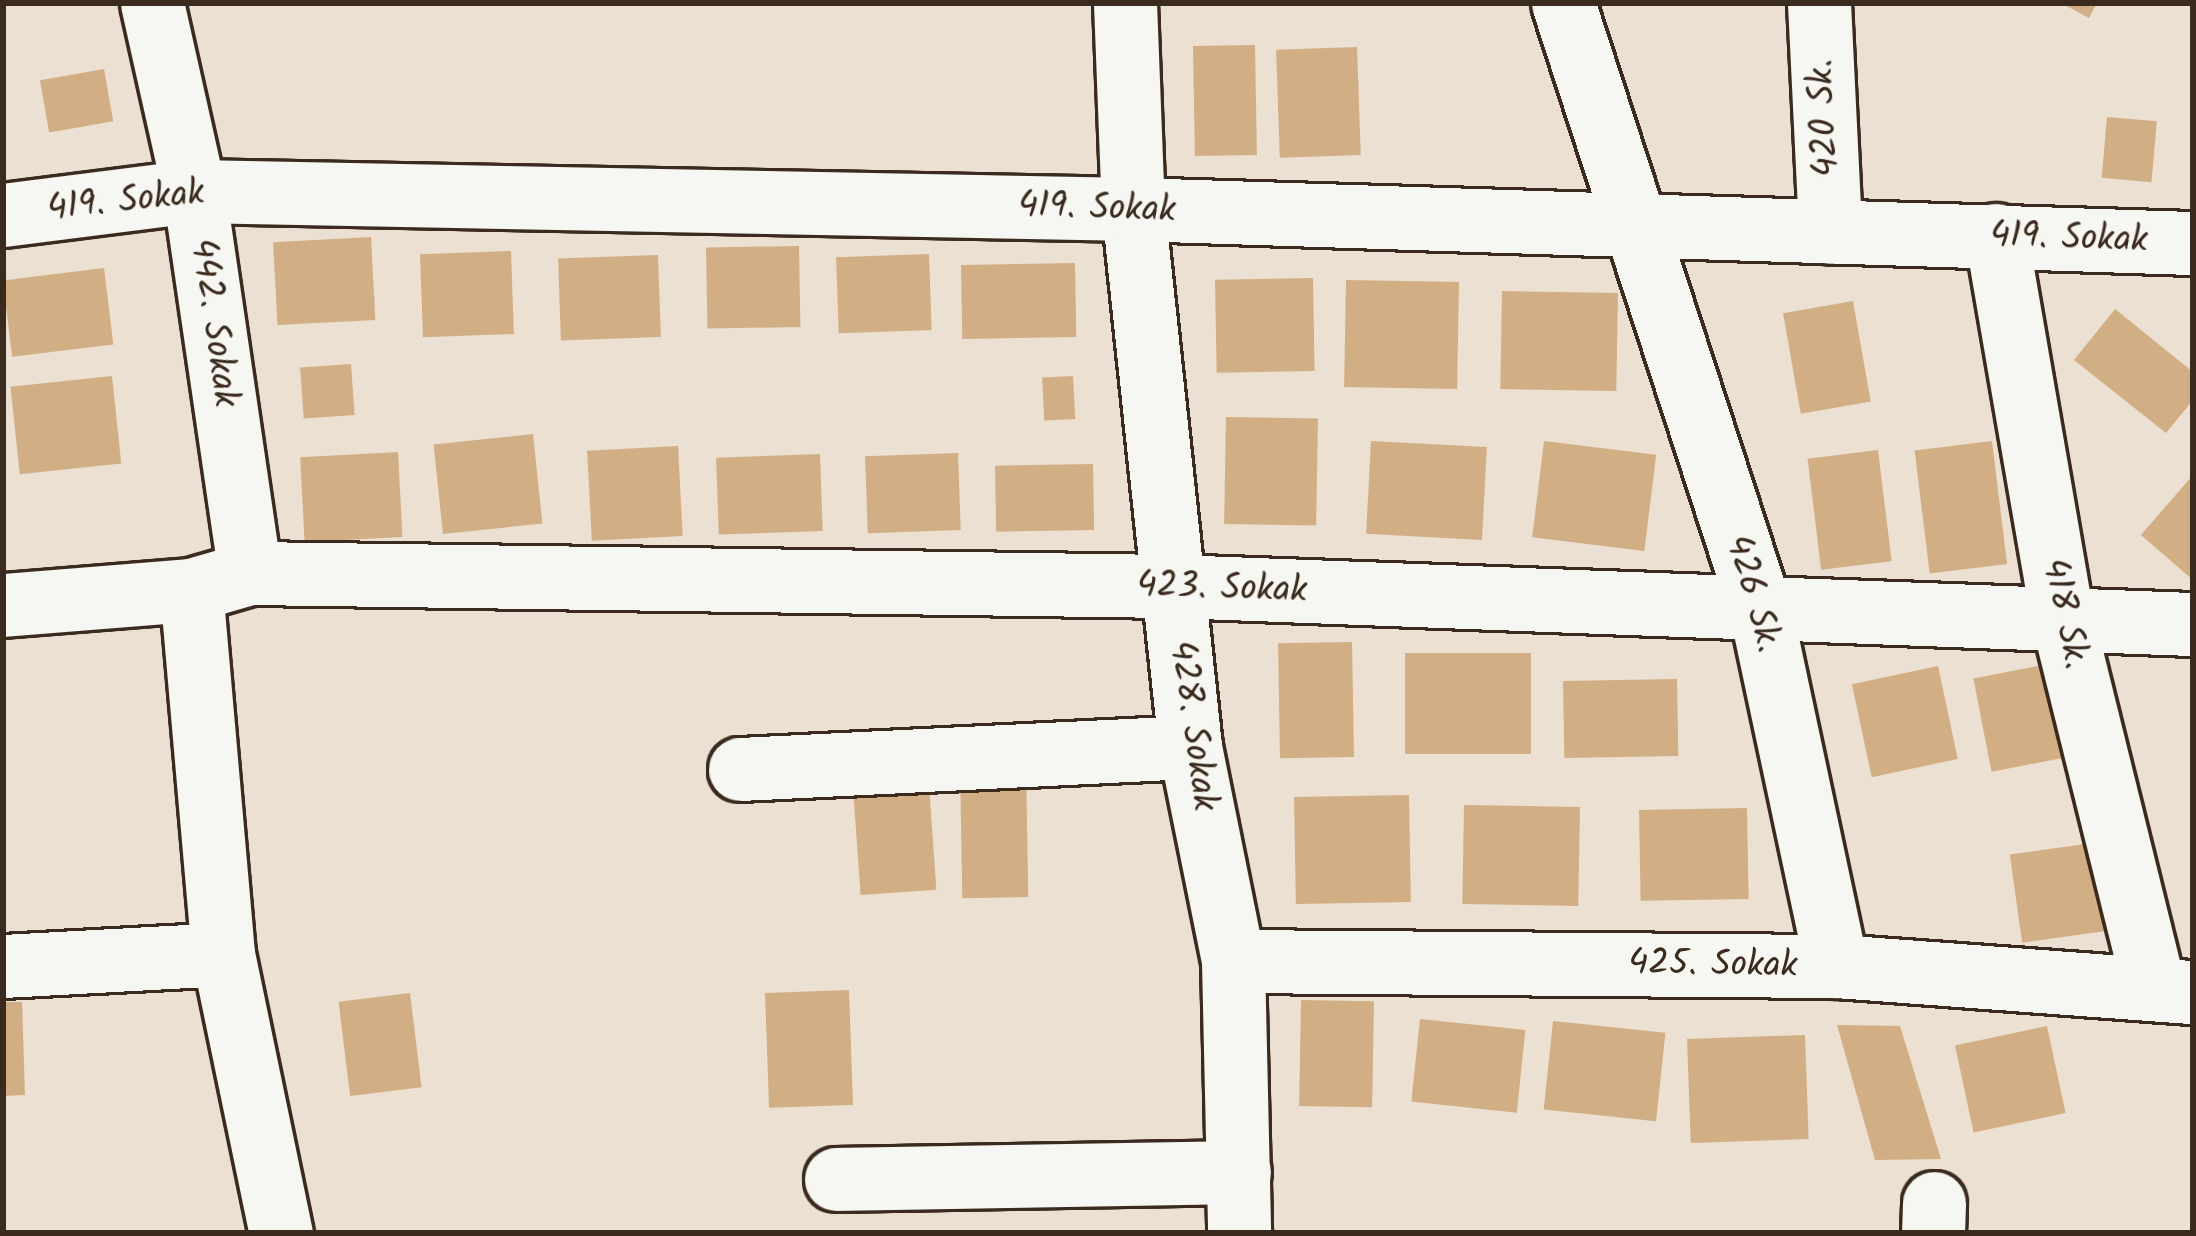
<!DOCTYPE html>
<html>
<head>
<meta charset="utf-8">
<style>
  body { margin:0 }
  #map { position:relative; width:2196px; height:1236px; overflow:hidden; background:#ebe0d1; font-family:Kalam,sans-serif }
  div>[style] { position:absolute }
  [style*='--x'] { left:calc(var(--x)*1px); top:calc(var(--y)*1px); width:calc(var(--w)*1px); rotate:calc(var(--a)*1deg) }
  .building>* { inset:0; background:#d1ae84; transform-origin:0 0 }
  .roads { filter:drop-shadow(3px 0 #3b2a1e) drop-shadow(-3px 0 #3b2a1e) drop-shadow(0 3px #3b2a1e) drop-shadow(0 -3px #3b2a1e) }
  .minor>* { height:63px; margin:-31.5px; padding:0 31.5px; transform-origin:31.5px; border-radius:31.5px; background:#f6f6f2 }
  span { translate:-50% -50%; white-space:nowrap; text-align:center; line-height:1.15; -webkit-text-stroke:9px #f6f6f2; paint-order:stroke }
  .street-label { font-size:36px; color:#3b2a1e }
  .frame { position:absolute; inset:0; border:6px solid #3b2a1e; pointer-events:none }
</style>
</head>
<body>
<div id="map">
  <div class="building">
    <i style="clip-path:polygon(2061px 3px,2097px 3px,2089px 18px)"></i>
    <i style="left:1255px;top:45px;width:110px;height:62px;rotate:89deg"></i>
    <i style="left:1357px;top:47px;width:108px;height:81px;rotate:88deg"></i>
    <i style="left:104px;top:69px;width:53px;height:65px;rotate:80deg"></i>
    <i style="left:2107px;top:117px;width:50px;height:61px;rotate:5deg"></i>
    <i style="left:371px;top:237px;width:83px;height:98px;rotate:87deg"></i>
    <i style="left:799px;top:246px;width:81px;height:93px;rotate:89deg"></i>
    <i style="left:511px;top:251px;width:83px;height:91px;rotate:88deg"></i>
    <i style="left:929px;top:254px;width:76px;height:93px;rotate:88deg"></i>
    <i style="left:658px;top:255px;width:82px;height:100px;rotate:88deg"></i>
    <i style="left:1075px;top:263px;width:74px;height:114px;rotate:89deg"></i>
    <i style="left:104px;top:268px;width:77px;height:102px;rotate:83deg"></i>
    <i style="left:1313px;top:278px;width:93px;height:98px;rotate:89deg"></i>
    <i style="left:1346px;top:280px;width:113px;height:107px;rotate:1deg"></i>
    <i style="left:1502px;top:291px;width:116px;height:98px;rotate:1deg"></i>
    <i style="left:1853px;top:301px;width:102px;height:71px;rotate:80deg"></i>
    <i style="clip-path:polygon(2115px 309px,2193px 372px,2193px 400px,2166px 433px,2074px 360px)"></i>
    <i style="left:351px;top:364px;width:51px;height:51px;rotate:86deg"></i>
    <i style="left:112px;top:376px;width:88px;height:102px;rotate:84deg"></i>
    <i style="left:1073px;top:376px;width:43px;height:31px;rotate:87deg"></i>
    <i style="left:1226px;top:417px;width:92px;height:107px;rotate:1deg"></i>
    <i style="left:533px;top:434px;width:90px;height:100px;rotate:84deg"></i>
    <i style="left:1371px;top:441px;width:116px;height:93px;rotate:3deg"></i>
    <i style="left:1544px;top:441px;width:113px;height:97px;rotate:7deg"></i>
    <i style="left:1992px;top:441px;width:124px;height:78px;rotate:83deg"></i>
    <i style="left:678px;top:446px;width:90px;height:91px;rotate:87deg"></i>
    <i style="left:1878px;top:450px;width:112px;height:71px;rotate:83deg"></i>
    <i style="left:398px;top:452px;width:85px;height:98px;rotate:87deg"></i>
    <i style="left:958px;top:453px;width:77px;height:93px;rotate:88deg"></i>
    <i style="left:820px;top:454px;width:77px;height:104px;rotate:88deg"></i>
    <i style="left:1093px;top:464px;width:66px;height:98px;rotate:89deg"></i>
    <i style="clip-path:polygon(2193px 475px,2193px 580px,2141px 535px)"></i>
    <i style="left:1352px;top:642px;width:115px;height:74px;rotate:89deg"></i>
    <i style="left:1405px;top:653px;width:126px;height:101px"></i>
    <i style="left:2048px;top:664px;width:95px;height:76px;rotate:79deg"></i>
    <i style="left:1938px;top:666px;width:95px;height:88px;rotate:78deg"></i>
    <i style="left:1677px;top:679px;width:77px;height:114px;rotate:89deg"></i>
    <i style="left:1026px;top:765px;width:132px;height:66px;rotate:89deg"></i>
    <i style="left:928px;top:770px;width:120px;height:76px;rotate:86deg"></i>
    <i style="left:1409px;top:795px;width:107px;height:115px;rotate:89deg"></i>
    <i style="left:1464px;top:805px;width:116px;height:99px;rotate:1deg"></i>
    <i style="left:1747px;top:808px;width:91px;height:108px;rotate:89deg"></i>
    <i style="left:2092px;top:843px;width:89px;height:83px;rotate:82deg"></i>
    <i style="left:849px;top:990px;width:115px;height:84px;rotate:88deg"></i>
    <i style="left:410px;top:993px;width:95px;height:72px;rotate:83deg"></i>
    <i style="left:1301px;top:1000px;width:73px;height:106px;rotate:1deg"></i>
    <i style="clip-path:polygon(3px 1002px,22px 1002px,25px 1095px,3px 1096px)"></i>
    <i style="left:1420px;top:1019px;width:106px;height:83px;rotate:6deg"></i>
    <i style="left:1553px;top:1021px;width:113px;height:89px;rotate:6deg"></i>
    <i style="clip-path:polygon(1837px 1025px,1900px 1026px,1941px 1159px,1875px 1160px)"></i>
    <i style="left:2047px;top:1026px;width:89px;height:94px;rotate:78deg"></i>
    <i style="left:1805px;top:1035px;width:104px;height:118px;rotate:88deg"></i>
  </div>
  <div class="roads">
    <div class="minor">
      <i style="--x:152;--y:3;--w:193;--a:77.4"></i>
      <i style="--x:194;--y:191;--w:386;--a:81.7"></i>
      <i style="--x:1125;--y:3;--w:206;--a:87.8"></i>
      <i style="--x:1133;--y:209;--w:541;--a:83.95"></i>
      <i style="--x:1190;--y:747;--w:218;--a:78.6"></i>
      <i style="--x:1233;--y:961;--w:272;--a:88.7"></i>
      <i style="--x:1563;--y:3;--w:640;--a:71.99"></i>
      <i style="--x:1761;--y:612;--w:362;--a:78"></i>
      <i style="--x:1819;--y:3;--w:229;--a:87.2"></i>
      <i style="--x:3;--y:215;--w:193;--a:-7.2"></i>
      <i style="--x:194;--y:191;--w:939;--a:1.1"></i>
      <i style="--x:1133;--y:209;--w:1061;--a:1.84"></i>
      <i style="--x:1996;--y:235;--w:392;--a:80.2"></i>
      <i style="--x:2063;--y:621;--w:378;--a:76.1"></i>
      <i style="--x:3;--y:605;--w:189;--a:-4.6"></i>
      <i style="--x:740;--y:769;--w:451;--a:-2.8"></i>
      <i style="--x:223;--y:954;--w:285;--a:78.3"></i>
      <i style="--x:1233;--y:961;--w:603;--a:0.48"></i>
      <i style="--x:1836;--y:966;--w:358;--a:4.2"></i>
      <i style="--x:3;--y:966;--w:220;--a:-3.1"></i>
      <i style="--x:223;--y:954;--w:365;--a:-95"></i>
      <i style="--x:191;--y:590;--w:61;--a:-16.1"></i>
      <i style="--x:250;--y:573;--w:924;--a:0.81"></i>
      <i style="--x:1174;--y:586;--w:1020;--a:2.14"></i>
      <i style="--x:836;--y:1179;--w:403;--a:-1"></i>
      <i style="--x:1933;--y:1233;--w:30;--a:-88"></i>
    </div>
  </div>
  <div class="street-label">
    <span style="left:1825px;top:118px;rotate:-93deg">420 Sk.</span>
    <span style="left:126px;top:202px;rotate:-6deg">419. Sokak</span>
    <span style="left:1097px;top:209px;rotate:2deg">419. Sokak</span>
    <span style="left:2069px;top:239px;rotate:2deg">419. Sokak</span>
    <span style="left:213px;top:323px;rotate:82deg">442. Sokak</span>
    <span style="left:1222px;top:589px;rotate:2deg">423. Sokak</span>
    <span style="left:1752px;top:594px;rotate:74deg">426 Sk.</span>
    <span style="left:2064px;top:614px;rotate:78deg">418 Sk.</span>
    <span style="left:1192px;top:726px;rotate:82deg">428. Sokak</span>
    <span style="left:1713px;top:965px;rotate:1deg">425. Sokak</span>
  </div>
  <div class="frame"></div>
</div>
</body>
</html>
